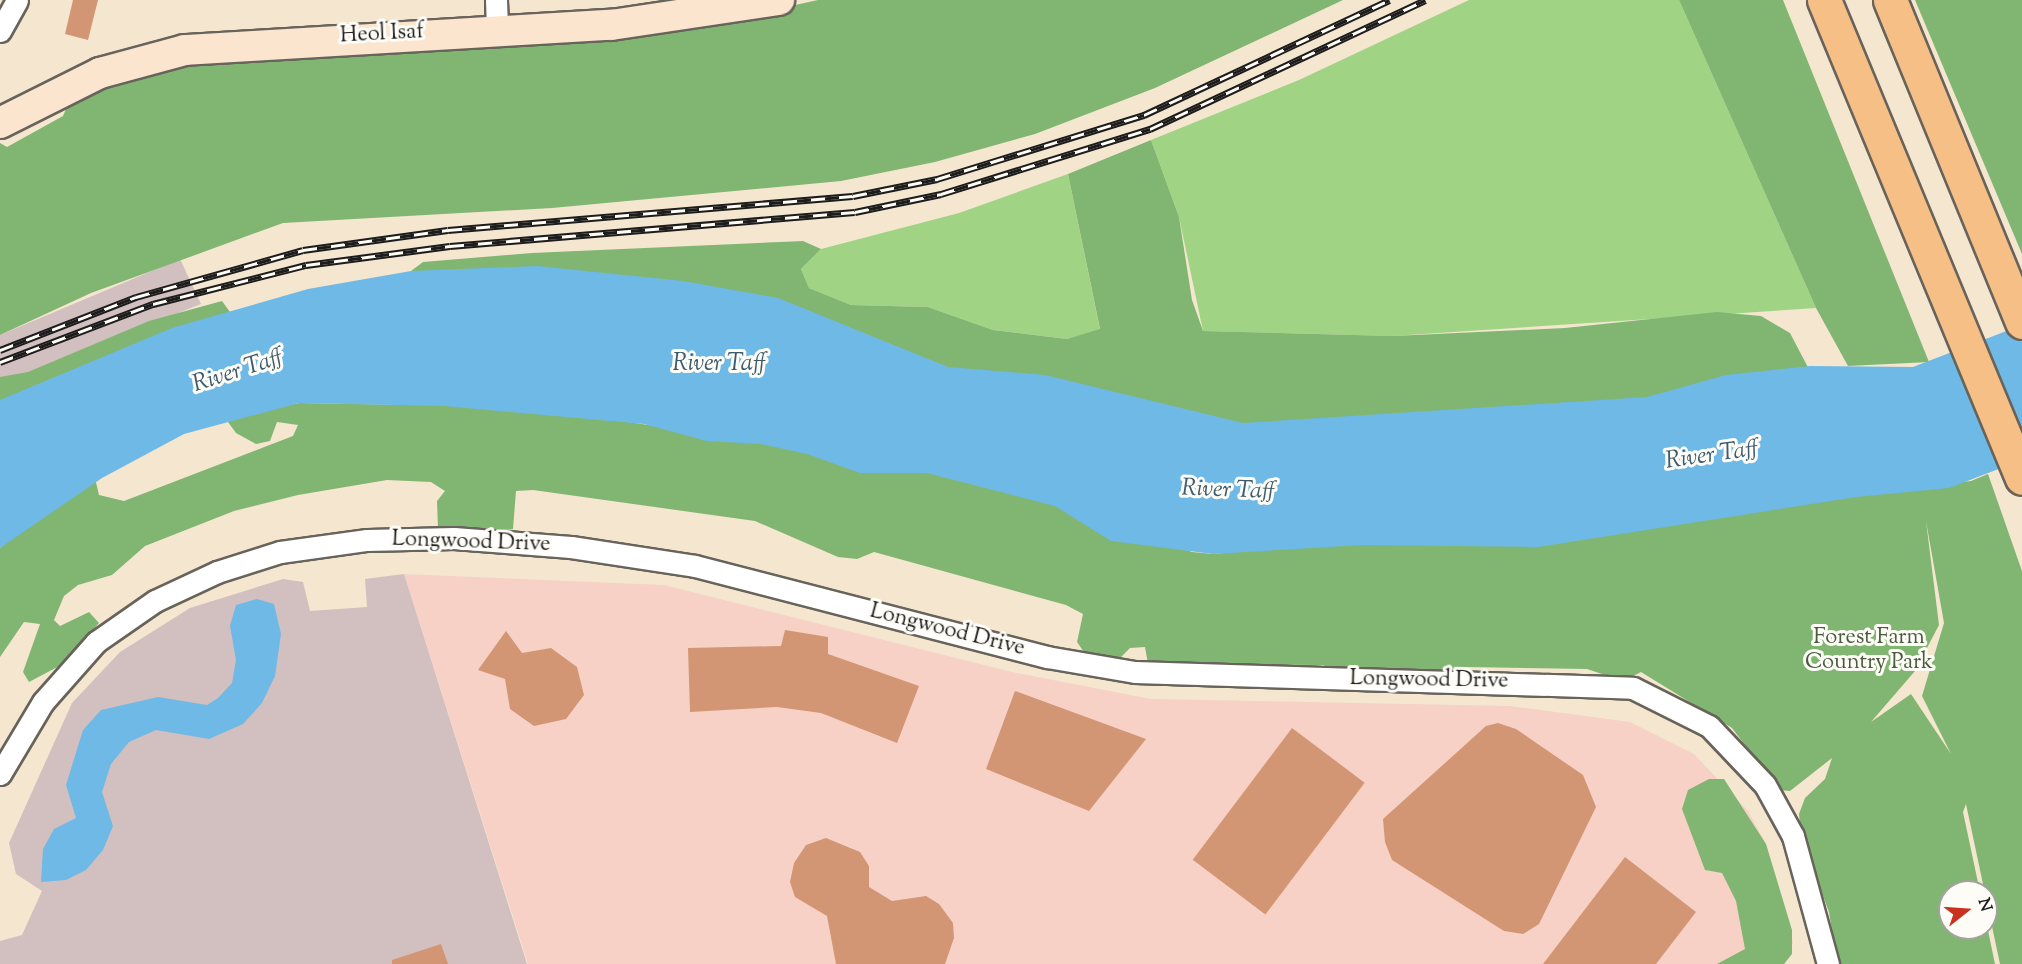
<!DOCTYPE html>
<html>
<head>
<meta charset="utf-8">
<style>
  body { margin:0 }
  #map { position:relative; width:2022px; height:964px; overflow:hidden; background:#f5e6d0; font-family:"Sorts Mill Goudy",serif }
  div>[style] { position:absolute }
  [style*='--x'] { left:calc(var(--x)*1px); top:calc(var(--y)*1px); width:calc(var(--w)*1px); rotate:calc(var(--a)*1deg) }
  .built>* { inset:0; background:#f7d1c6 }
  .industrial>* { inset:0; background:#d2bfbf }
  .green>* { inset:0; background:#a0d484 }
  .forest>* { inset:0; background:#80b672 }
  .water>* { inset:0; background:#6fb9e7 }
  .building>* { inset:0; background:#d29674; transform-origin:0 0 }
  .roads { filter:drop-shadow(2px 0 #68635b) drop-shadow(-2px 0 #68635b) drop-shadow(0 2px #68635b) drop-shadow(0 -2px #68635b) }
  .minor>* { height:21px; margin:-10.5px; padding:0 10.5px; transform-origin:10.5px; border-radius:10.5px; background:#fff }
  .secondary>* { height:30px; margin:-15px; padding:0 15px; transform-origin:15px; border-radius:15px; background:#fbe5cf }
  .motorway>* { height:33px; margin:-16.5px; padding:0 16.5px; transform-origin:16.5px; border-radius:16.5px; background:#f5bf86 }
  .rail>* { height:7px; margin-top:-3.5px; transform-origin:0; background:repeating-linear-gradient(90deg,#fdfcf7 0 14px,#1c1c1c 0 28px); box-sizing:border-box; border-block:2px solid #1c1c1c }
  span { translate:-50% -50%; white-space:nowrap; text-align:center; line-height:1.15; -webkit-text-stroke:6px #fdfcf7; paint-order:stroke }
  .street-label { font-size:22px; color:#1c1c1c }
  .park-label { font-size:22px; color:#4a5c40 }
  .water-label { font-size:24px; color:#3d5b6d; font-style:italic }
  .north { position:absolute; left:1938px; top:880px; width:60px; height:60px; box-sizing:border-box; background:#fdfcf7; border:2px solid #a3a29f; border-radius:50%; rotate:73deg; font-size:16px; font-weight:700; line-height:24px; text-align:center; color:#1c1c1c }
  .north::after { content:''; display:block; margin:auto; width:21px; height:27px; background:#c8321e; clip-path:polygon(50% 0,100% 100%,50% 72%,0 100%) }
</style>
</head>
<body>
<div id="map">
  <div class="built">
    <i style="clip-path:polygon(404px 574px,664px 585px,1012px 672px,1151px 699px,1510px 706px,1630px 722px,1694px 754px,1748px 811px,1766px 844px,1793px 943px,1784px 964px,528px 964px)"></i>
  </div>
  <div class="industrial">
    <i style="clip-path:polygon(180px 259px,201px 304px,0 384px,0 335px)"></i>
    <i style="clip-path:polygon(404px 574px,527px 964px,0 964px,0 941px,22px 935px,42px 891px,16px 874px,9px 843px,72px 703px,120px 652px,190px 608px,283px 579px,303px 582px,310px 611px,367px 607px,365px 579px)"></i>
  </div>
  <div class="green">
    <i style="clip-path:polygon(1469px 0,1679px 0,1816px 308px,1393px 336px,1203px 331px,1179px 217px,1151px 140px,1299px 80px)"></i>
    <i style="clip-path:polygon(1068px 174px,1100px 330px,1067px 339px,993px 330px,928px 307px,851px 305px,809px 288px,801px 269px,821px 249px,959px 213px)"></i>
  </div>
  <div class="forest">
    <i style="clip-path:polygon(818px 0,1343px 0,1155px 88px,1035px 134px,935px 162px,841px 181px,552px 208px,283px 223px,91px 293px,0 335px,0 143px,7px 147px,63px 116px,73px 93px,161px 61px,306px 47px,329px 57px,371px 44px,754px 14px)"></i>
    <i style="clip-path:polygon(1679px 0,1783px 0,1929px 362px,1848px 366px,1816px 308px)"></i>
    <i style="clip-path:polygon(1915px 0,2022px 0,2022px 254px)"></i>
    <i style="clip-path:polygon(1151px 140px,1179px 217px,1192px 300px,1203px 331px,1393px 336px,1565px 328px,1717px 312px,1761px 316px,1790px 333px,1812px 375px,1797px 386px,1268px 437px,411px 271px,423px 262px,532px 253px,803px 241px,821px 249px,801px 269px,809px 288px,851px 305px,928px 307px,993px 330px,1067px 339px,1100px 329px,1068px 174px)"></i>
    <i style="clip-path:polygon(222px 301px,235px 319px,0 407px,0 377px,28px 372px,149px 321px)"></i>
    <i style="clip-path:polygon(evenodd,435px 400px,568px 413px,902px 463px,1020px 486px,1192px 552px,1213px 554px,1971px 481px,1988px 474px,2022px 571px,2022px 964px,2000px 964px,1966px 804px,1963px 812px,1980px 892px,1950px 892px,1950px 928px,1986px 928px,1986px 921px,1995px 964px,1837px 964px,1829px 912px,1801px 837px,1799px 814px,1805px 798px,1825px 779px,1832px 758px,1790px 791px,1779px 790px,1732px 728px,1641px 672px,1623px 681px,1587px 669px,1467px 667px,1452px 673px,1380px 675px,1367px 693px,1329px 675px,1324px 665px,1148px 664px,1145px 647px,1130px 648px,1117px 661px,1086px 655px,1077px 642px,1083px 614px,1066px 605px,874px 552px,857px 559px,838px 557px,755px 521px,533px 490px,516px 491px,513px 529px,499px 532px,438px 529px,437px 501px,445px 491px,431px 482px,387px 480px,298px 495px,234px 511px,145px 546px,112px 575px,78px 585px,64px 596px,54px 620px,60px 626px,89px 612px,99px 623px,63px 664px,29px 682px,23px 672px,40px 624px,24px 622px,0 657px,0 548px,94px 474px,99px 495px,124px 501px,293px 436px,298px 425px,277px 422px,270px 441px,256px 444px,236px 433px,228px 422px,231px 418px,299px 403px,418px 405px,435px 400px,1926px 521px,1944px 623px,1922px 696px,1951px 754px,1911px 694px,1871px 722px,1915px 671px,1939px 625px,1926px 521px)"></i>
    <i style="clip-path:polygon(1709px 779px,1724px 779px,1766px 844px,1792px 930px,1792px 954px,1784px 964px,1717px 964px,1745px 949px,1736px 901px,1722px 873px,1705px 870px,1682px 809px,1688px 790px)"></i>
  </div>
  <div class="water">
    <i style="clip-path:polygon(537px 266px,683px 281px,778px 298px,948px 367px,1045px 375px,1243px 423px,1647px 397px,1726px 375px,1810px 366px,1913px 367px,2022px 325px,2022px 460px,1949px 488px,1856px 497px,1538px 547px,1362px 545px,1213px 554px,1111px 541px,1055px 506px,927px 473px,860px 473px,807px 454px,761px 444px,707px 441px,644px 424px,444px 406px,299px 403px,184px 434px,102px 478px,0 548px,0 400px,172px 328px,308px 289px,411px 271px)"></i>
    <i style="clip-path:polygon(257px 599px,274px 604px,281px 634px,275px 676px,262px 703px,243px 724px,209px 739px,156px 730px,129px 742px,111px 764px,102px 792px,113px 826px,103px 850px,86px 870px,66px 880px,41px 882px,43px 849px,54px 829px,76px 818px,66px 785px,83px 730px,101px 710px,158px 697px,207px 705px,218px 698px,232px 683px,236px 660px,230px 626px,236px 605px)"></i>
  </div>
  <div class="building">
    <i style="clip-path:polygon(73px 0,98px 0,88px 40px,65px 34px)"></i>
    <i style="clip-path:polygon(785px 630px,828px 637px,828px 654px,919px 686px,897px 743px,821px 713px,777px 707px,690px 712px,688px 648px,781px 646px)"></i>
    <i style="clip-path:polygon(506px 631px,522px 653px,551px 648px,577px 667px,584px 695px,566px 719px,534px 726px,510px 709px,505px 679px,478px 670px)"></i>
    <i style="clip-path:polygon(1015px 691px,1146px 739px,1089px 811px,986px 769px)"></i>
    <i style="clip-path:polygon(1498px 723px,1516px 729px,1583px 775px,1596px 807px,1539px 924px,1523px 934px,1504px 931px,1392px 860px,1385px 842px,1383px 819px,1486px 726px)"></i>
    <i style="left:1292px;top:728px;width:91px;height:165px;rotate:37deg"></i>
    <i style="clip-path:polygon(826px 838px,860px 852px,869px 866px,869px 887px,892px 901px,926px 896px,939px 904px,953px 923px,954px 938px,945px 964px,836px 964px,827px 916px,795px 897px,790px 882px,794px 863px,806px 845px)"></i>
    <i style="clip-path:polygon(1625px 857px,1696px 912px,1656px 964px,1543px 964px)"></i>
    <i style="clip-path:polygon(441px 944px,448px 964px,392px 964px,392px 960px)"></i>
  </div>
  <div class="roads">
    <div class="minor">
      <i style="--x:496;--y:0;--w:29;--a:88"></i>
      <i style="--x:0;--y:31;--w:35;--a:-61"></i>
      <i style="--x:0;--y:774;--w:84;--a:-59.2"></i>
      <i style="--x:43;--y:702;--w:80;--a:-48.5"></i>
      <i style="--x:96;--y:642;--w:72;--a:-34.8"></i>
      <i style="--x:155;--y:601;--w:68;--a:-25.1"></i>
      <i style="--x:217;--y:572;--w:66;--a:-17.6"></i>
      <i style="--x:280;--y:552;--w:88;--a:-7.9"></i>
      <i style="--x:367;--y:540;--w:87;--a:-1.3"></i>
      <i style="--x:454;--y:538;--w:117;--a:4.4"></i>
      <i style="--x:571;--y:547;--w:125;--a:8.7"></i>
      <i style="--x:695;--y:566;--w:364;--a:14.5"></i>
      <i style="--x:1047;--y:657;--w:89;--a:9.7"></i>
      <i style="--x:1135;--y:672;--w:498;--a:1.8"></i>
      <i style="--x:1633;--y:688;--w:85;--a:26.6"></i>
      <i style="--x:1709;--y:726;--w:81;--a:46.5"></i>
      <i style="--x:1765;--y:785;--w:58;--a:61.2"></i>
      <i style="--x:1793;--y:836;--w:133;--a:74.7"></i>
    </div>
    <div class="secondary">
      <i style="--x:0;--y:123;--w:112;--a:-26.6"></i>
      <i style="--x:100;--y:73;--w:88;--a:-15.1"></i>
      <i style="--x:185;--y:50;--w:427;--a:-3.4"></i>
      <i style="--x:611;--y:25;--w:170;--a:-8.5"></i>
    </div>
    <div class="motorway">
      <i style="--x:1824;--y:0;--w:517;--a:67.5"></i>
      <i style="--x:1890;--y:0;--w:348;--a:67.7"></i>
    </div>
  </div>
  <div class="rail">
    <i style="--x:0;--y:350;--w:146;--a:-21.3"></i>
    <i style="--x:136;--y:297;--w:173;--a:-15.7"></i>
    <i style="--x:303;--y:250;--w:146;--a:-7.9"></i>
    <i style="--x:448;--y:230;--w:406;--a:-4.8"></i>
    <i style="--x:853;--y:196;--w:86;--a:-11.4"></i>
    <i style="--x:937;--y:179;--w:217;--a:-17.2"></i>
    <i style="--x:1144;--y:115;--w:271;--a:-25.1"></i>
    <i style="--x:0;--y:362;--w:164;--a:-20.8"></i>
    <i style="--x:153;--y:304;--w:158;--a:-14.3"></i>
    <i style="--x:306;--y:265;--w:145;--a:-7.5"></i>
    <i style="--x:450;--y:246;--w:406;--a:-4.8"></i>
    <i style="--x:855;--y:212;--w:88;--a:-11.8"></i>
    <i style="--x:941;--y:194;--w:219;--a:-17.3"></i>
    <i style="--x:1150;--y:129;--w:304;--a:-25.1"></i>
  </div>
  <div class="street-label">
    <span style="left:382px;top:35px;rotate:-3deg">Heol Isaf</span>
    <span style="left:471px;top:543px;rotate:2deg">Longwood Drive</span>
    <span style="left:947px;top:631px;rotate:14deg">Longwood Drive</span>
    <span style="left:1429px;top:681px;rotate:1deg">Longwood Drive</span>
  </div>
  <div class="park-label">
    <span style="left:1869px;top:651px">Forest Farm<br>Country Park</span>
  </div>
  <div class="water-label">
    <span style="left:719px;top:365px">River Taff</span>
    <span style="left:238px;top:372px;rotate:-18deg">River Taff</span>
    <span style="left:1712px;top:456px;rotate:-8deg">River Taff</span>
    <span style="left:1228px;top:491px;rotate:2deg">River Taff</span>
  </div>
  <div class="north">N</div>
</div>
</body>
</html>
